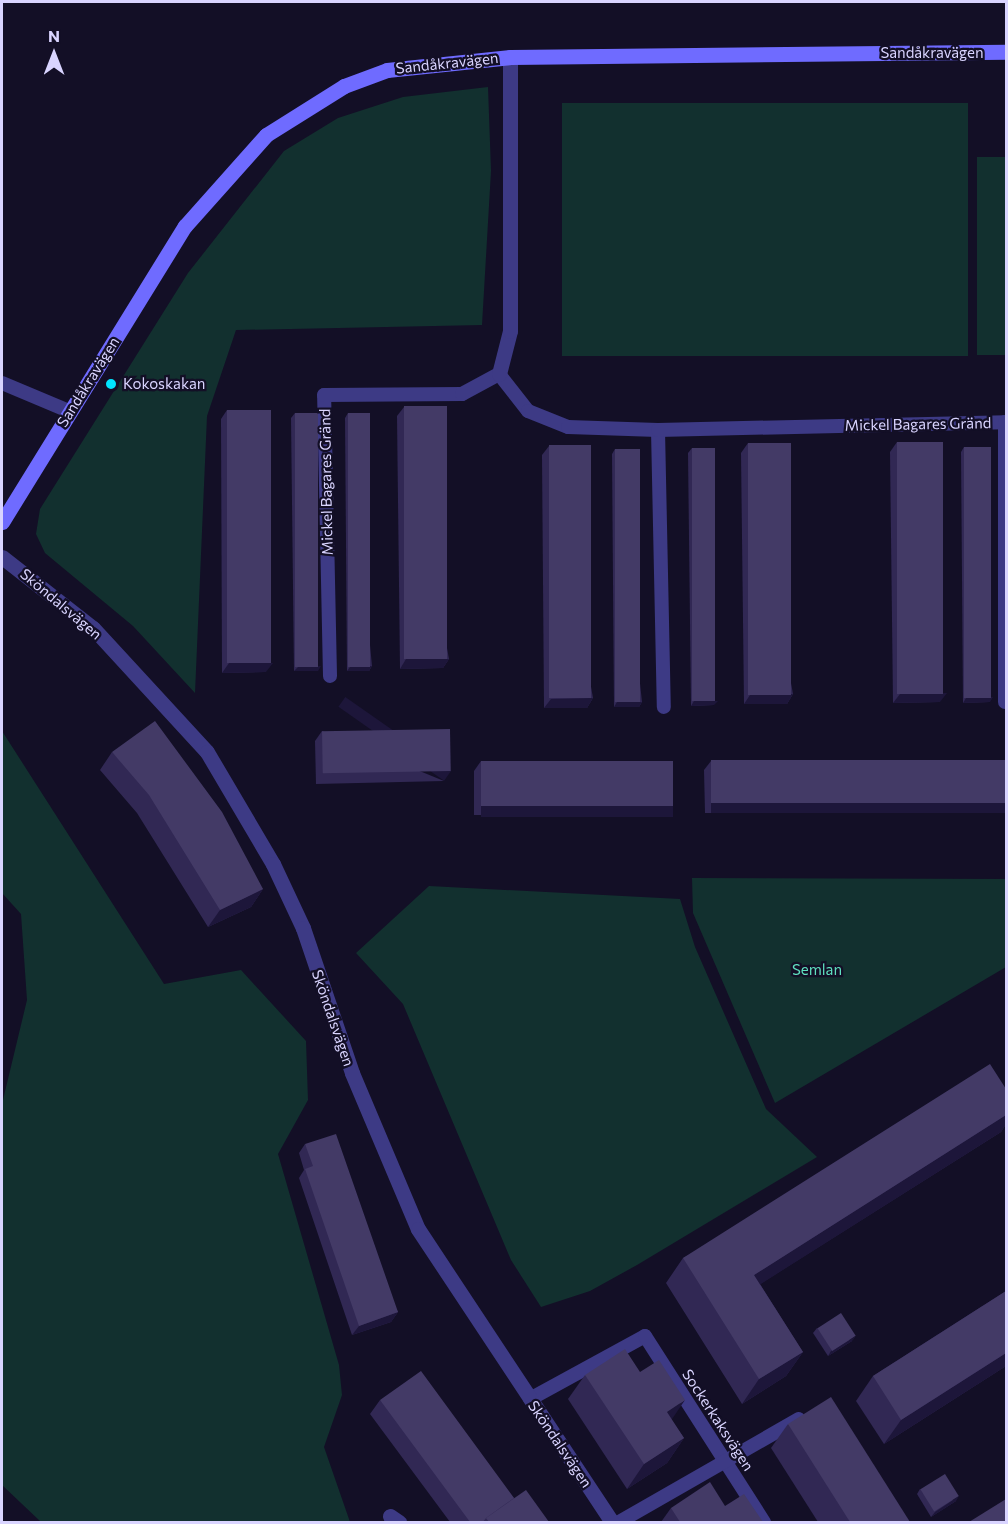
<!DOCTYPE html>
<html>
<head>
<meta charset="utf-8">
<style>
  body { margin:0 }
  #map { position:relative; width:1008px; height:1524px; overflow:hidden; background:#130f26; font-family:Commissioner,sans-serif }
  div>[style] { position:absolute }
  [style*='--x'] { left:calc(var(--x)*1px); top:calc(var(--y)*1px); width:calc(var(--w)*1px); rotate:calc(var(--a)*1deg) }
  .green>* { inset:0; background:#12302f; transform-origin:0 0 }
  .lane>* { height:14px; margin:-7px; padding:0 7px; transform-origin:7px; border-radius:7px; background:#3d3a85 }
  .street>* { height:15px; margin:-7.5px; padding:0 7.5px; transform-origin:7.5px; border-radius:7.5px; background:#3d3a85 }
  .secondary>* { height:15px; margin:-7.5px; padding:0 7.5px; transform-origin:7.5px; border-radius:7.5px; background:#6f6bff }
  .wall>* { inset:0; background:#312854 }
  .shaded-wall>* { inset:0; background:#1d163a; transform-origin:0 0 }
  .building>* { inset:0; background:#433a66; transform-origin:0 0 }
  .dots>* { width:16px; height:16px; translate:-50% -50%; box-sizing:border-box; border:3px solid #130f26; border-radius:50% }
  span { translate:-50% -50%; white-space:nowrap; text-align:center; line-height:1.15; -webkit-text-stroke:4.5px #130f26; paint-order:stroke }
  .street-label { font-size:15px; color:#d9d4ff }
  .poi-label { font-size:15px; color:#d9d4ff }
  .left { translate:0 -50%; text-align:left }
  .park-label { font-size:15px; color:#5fe0c0 }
  .frame { position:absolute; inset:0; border:3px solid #d9d4ff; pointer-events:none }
  .north { position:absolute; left:24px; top:24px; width:60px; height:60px; -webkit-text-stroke:4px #130f26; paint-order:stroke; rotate:0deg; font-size:16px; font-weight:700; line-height:24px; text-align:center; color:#d9d4ff }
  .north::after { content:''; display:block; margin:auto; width:21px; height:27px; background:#d9d4ff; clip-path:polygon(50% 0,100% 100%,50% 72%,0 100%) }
</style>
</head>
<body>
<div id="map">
  <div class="green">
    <i style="clip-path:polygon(488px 87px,491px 171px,482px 325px,236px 330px,207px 416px,195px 693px,133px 626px,45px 553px,36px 534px,40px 509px,188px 273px,284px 151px,338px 118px,403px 97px)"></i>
    <i style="left:968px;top:103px;width:253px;height:406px;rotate:90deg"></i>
    <i style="left:977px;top:157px;width:29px;height:198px"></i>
    <i style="clip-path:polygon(2px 731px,164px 984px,241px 970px,306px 1041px,308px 1100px,278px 1154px,339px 1365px,342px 1395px,324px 1447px,350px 1522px,41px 1522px,2px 1485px,2px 1104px,27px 1000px,21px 914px,2px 893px)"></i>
    <i style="clip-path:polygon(692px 878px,1006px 879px,1006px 967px,775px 1103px,693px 913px)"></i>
    <i style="clip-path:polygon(429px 886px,680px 899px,695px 947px,766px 1109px,817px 1157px,637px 1265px,590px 1291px,541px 1307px,511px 1260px,403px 1004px,356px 953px)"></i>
  </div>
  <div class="lane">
    <i style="--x:2;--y:383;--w:73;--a:22.7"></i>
    <i style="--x:658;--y:430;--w:277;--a:88.8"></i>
    <i style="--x:330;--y:676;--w:281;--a:-91.2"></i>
    <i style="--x:324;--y:395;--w:138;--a:-0.4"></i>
    <i style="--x:462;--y:394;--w:42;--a:-28.4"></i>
    <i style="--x:499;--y:374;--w:47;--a:51.9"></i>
    <i style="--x:528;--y:411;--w:43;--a:21.8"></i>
    <i style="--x:568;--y:427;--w:90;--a:1.9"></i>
    <i style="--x:658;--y:430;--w:347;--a:-1.3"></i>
    <i style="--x:1005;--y:422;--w:280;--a:90"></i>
    <i style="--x:530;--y:1399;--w:131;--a:-28.7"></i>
    <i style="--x:645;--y:1336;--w:221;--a:57.4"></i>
    <i style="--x:619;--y:1522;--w:207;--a:-29.8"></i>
  </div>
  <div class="street">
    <i style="--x:499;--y:374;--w:44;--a:-75.7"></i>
    <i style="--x:510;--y:331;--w:274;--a:-90"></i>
    <i style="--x:2;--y:557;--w:115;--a:38"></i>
    <i style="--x:93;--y:628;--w:168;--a:47.4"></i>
    <i style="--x:207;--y:752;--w:130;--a:59.5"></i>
    <i style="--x:273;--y:864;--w:71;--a:64.9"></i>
    <i style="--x:303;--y:928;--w:153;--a:71.3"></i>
    <i style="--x:352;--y:1073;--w:169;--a:67.1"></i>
    <i style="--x:418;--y:1229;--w:351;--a:56.5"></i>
    <i style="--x:390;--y:1516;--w:11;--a:34"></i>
  </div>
  <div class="secondary">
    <i style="--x:2;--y:522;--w:348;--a:-58.3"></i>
    <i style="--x:185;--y:226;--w:122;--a:-48.3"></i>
    <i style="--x:266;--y:135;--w:92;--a:-32.1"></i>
    <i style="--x:344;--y:86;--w:46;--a:-20.4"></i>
    <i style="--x:387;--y:70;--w:124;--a:-6"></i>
    <i style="--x:510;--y:57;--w:496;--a:-0.6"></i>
  </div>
  <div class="wall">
    <i style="clip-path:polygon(404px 407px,449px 659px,443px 668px,400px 669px,397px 416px)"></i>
    <i style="clip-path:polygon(227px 410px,266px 672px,222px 673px,221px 419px)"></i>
    <i style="clip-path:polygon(295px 413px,318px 671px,294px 671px,291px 418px)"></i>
    <i style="clip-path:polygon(348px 413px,372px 666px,369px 671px,347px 671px,345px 418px)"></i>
    <i style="clip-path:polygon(897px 442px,940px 702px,893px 703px,890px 452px)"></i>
    <i style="clip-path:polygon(748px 443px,793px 694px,787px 704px,744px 704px,741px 453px)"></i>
    <i style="clip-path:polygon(549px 446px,593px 698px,587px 708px,544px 708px,542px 455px)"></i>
    <i style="clip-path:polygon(964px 447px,990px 702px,963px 703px,961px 452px)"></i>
    <i style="clip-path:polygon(692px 448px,714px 705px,691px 706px,688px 453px)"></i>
    <i style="clip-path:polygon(615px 449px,642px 702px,639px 707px,614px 707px,612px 454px)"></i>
    <i style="clip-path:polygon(322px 731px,444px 781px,316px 784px,315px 741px)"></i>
    <i style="clip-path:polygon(112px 752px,263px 889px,251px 907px,208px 927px,137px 813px,100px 770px)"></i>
    <i style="clip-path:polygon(1006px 760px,1006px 813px,705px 813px,704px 770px,711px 761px)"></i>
    <i style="clip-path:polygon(481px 761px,673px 806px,666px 815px,474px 815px,474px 771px)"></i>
    <i style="clip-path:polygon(1006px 1089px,1006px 1124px,1001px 1132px,760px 1284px,803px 1352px,786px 1376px,742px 1404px,666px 1283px,683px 1258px)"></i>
    <i style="clip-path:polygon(305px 1144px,398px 1312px,391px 1322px,352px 1335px,299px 1178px,304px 1170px,299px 1153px)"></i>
    <i style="clip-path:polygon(1006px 1291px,1006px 1366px,884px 1444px,856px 1401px,873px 1376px)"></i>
    <i style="clip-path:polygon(817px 1328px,852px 1341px,828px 1356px,813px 1333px)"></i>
    <i style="clip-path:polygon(585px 1375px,671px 1420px,684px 1438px,667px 1463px,627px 1489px,568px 1399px)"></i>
    <i style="clip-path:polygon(380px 1400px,514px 1498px,549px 1522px,450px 1522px,370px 1414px)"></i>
    <i style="clip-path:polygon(788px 1424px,910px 1522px,818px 1522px,771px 1448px)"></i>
    <i style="clip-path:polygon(920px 1489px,956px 1501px,931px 1517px,917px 1494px)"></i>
    <i style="clip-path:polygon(725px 1506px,763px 1522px,661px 1522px,671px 1508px)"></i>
  </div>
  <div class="shaded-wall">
    <i style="clip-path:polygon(406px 659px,449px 659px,443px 668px,400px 669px)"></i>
    <i style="clip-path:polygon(229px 663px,273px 663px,266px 672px,222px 673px)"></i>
    <i style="clip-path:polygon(321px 666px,318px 671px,294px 671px,298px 667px)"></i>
    <i style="clip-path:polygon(372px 666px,369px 671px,347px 671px,350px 667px)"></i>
    <i style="clip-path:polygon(947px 693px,940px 702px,893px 703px,900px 694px)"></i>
    <i style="clip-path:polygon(793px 694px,787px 704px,744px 704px,750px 695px)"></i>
    <i style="clip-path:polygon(993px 697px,990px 702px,963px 703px,966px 698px)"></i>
    <i style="clip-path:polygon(593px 698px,587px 708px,544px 708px,551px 699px)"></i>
    <i style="clip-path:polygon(694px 701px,718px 701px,714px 705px,691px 706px)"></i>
    <i style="clip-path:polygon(617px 702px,642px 702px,639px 707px,614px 707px)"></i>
    <i style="left:451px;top:771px;width:12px;height:129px;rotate:125deg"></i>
    <i style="left:1006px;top:803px;width:10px;height:295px;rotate:90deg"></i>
    <i style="left:481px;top:806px;width:192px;height:11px"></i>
    <i style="clip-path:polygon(263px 889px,251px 907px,208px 927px,220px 910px)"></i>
    <i style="clip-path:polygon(1006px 1115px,1006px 1124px,1001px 1132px,737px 1299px,754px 1275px)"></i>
    <i style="clip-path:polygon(398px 1312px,391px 1322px,352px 1335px,359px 1326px)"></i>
    <i style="clip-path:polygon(856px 1336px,852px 1341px,828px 1356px,831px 1351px)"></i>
    <i style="clip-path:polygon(803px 1352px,786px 1376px,742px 1404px,759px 1379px)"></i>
    <i style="clip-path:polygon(1006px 1353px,1006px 1366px,884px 1444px,901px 1420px)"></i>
    <i style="clip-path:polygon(685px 1400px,668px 1425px,667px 1412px)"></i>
    <i style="clip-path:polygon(684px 1438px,667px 1463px,627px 1489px,644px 1464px)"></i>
    <i style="clip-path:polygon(959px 1496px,956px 1501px,931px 1517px,935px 1512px)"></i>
  </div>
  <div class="building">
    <i style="left:447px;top:406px;width:253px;height:43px;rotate:90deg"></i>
    <i style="left:227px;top:410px;width:44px;height:253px"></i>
    <i style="left:295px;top:413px;width:23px;height:254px"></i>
    <i style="left:348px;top:413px;width:22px;height:254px"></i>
    <i style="left:897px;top:442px;width:46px;height:252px"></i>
    <i style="left:748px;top:443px;width:43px;height:252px"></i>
    <i style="left:591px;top:445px;width:253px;height:42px;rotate:90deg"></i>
    <i style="left:964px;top:447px;width:27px;height:251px"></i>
    <i style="left:692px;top:448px;width:23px;height:253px"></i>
    <i style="left:615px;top:449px;width:25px;height:253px"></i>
    <i style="clip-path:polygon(155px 721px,222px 812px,263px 889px,220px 910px,149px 795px,112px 752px)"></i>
    <i style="left:450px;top:729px;width:42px;height:128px;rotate:89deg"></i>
    <i style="left:1006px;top:760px;width:43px;height:295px;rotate:90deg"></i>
    <i style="left:481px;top:761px;width:192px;height:45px"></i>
    <i style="clip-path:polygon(990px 1064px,1006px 1089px,1006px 1115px,754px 1275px,803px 1352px,759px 1379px,683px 1258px)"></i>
    <i style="clip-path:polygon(336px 1134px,398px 1312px,359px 1326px,305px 1169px,313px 1166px,305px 1144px)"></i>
    <i style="clip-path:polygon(1006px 1291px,1006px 1353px,901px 1420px,873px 1376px)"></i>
    <i style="left:841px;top:1313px;width:27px;height:28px;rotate:57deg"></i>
    <i style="clip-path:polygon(625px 1349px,640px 1372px,659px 1360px,685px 1400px,667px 1412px,684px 1438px,644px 1464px,585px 1375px)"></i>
    <i style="clip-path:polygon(421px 1371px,514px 1498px,486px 1518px,483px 1522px,470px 1522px,380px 1400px)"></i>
    <i style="clip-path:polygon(831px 1397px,910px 1522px,850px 1522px,788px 1424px)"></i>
    <i style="left:945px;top:1474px;width:26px;height:29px;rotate:58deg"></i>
    <i style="clip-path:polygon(710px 1482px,725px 1506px,744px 1494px,763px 1522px,680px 1522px,671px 1508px)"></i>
    <i style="clip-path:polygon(526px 1490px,549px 1522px,489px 1522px,486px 1518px)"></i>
    <i style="clip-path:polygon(1006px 1499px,1006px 1522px,969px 1522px)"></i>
  </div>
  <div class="dots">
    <i style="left:111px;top:384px;background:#00e5ff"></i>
  </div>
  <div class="street-label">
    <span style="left:932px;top:53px">Sandåkravägen</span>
    <span style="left:447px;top:63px;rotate:-6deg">Sandåkravägen</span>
    <span style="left:88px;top:382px;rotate:-58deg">Sandåkravägen</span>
    <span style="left:918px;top:424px;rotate:-1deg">Mickel Bagares Gränd</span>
    <span style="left:326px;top:482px;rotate:-91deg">Mickel Bagares Gränd</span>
    <span style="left:61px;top:604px;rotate:40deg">Sköndalsvägen</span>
    <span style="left:333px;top:1018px;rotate:71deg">Sköndalsvägen</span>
    <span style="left:718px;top:1420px;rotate:57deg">Sockerkaksvägen</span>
    <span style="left:560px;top:1444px;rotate:56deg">Sköndalsvägen</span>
  </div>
  <div class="poi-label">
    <span class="left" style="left:123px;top:384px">Kokoskakan</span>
  </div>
  <div class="park-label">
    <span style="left:817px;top:970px">Semlan</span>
  </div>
  <div class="frame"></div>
  <div class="north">N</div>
</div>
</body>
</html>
